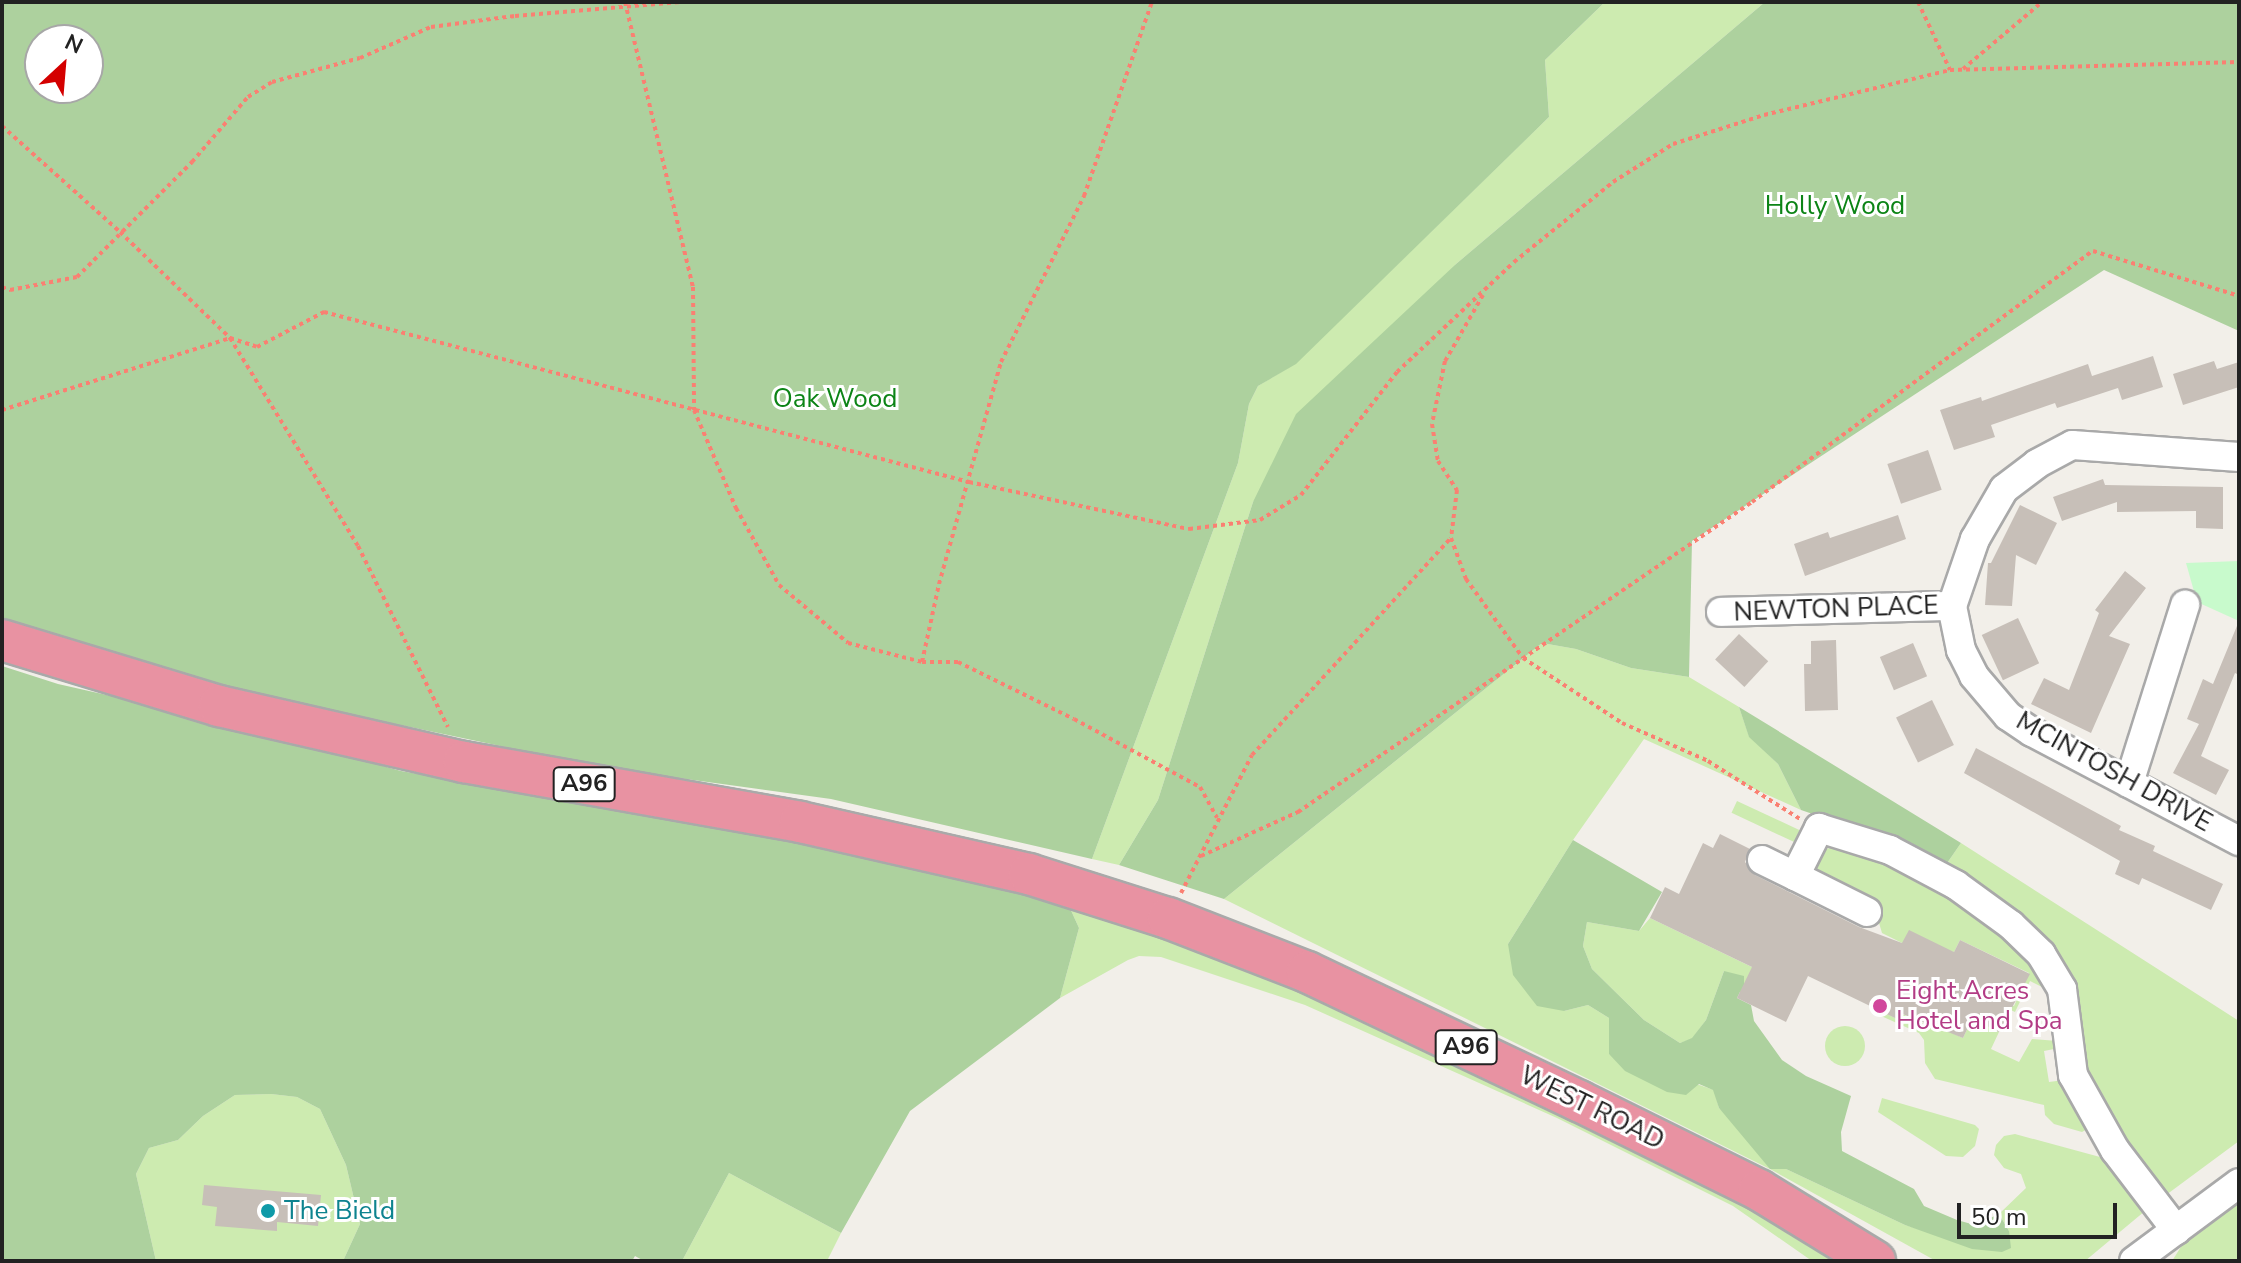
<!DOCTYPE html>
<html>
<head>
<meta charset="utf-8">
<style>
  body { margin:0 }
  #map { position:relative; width:2241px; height:1263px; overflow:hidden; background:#f2efe9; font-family:"Nunito Sans",sans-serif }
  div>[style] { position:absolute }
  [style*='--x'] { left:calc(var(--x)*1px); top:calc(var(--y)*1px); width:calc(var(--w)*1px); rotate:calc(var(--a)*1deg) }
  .grass>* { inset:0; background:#cdebb0; transform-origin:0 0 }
  .round { border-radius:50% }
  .forest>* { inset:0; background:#add19e }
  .park>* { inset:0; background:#c8facc }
  .building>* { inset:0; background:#c7bfb8; transform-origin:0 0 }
  .path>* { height:4px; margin-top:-2px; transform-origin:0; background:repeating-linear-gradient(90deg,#fa8072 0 4px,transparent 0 8px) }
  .roads { filter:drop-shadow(2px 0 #a9a9a9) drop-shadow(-2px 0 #a9a9a9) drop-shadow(0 2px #a9a9a9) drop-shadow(0 -2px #a9a9a9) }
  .minor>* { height:28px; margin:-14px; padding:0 14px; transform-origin:14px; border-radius:14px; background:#fff }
  .highway>* { height:40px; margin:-20px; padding:0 20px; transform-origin:20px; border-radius:20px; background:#e892a2 }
  .dots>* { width:22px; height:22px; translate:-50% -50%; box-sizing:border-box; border:4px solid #fff; border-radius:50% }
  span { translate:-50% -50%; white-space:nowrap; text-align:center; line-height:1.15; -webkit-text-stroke:6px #fff; paint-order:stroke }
  .shield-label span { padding:2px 6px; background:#fff; border:2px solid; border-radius:6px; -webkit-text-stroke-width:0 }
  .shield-label { font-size:24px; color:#222; font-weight:700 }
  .park-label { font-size:26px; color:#0c8416 }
  .street-label { font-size:26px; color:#222 }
  .hotel-label { font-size:26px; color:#b23c85 }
  .left { translate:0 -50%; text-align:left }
  .culture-label { font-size:26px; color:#0d838f }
  .frame { position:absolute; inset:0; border:4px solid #222; pointer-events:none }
  .north { position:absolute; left:24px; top:24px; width:80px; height:80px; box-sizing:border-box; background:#fff; border:2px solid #a7a7a7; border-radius:50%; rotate:26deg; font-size:22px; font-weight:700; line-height:32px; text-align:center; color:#222 }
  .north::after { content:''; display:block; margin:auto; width:28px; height:36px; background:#d40000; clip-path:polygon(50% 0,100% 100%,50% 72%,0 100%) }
  .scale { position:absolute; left:1957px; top:1203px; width:160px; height:36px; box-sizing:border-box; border:4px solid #222; border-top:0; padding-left:10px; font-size:24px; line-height:28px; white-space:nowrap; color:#222; -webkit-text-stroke:6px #fff; paint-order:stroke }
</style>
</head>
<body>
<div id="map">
  <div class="grass">
    <i style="clip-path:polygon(1605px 2px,1765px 2px,1456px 264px,1253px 502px,1158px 800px,1119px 865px,1092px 859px,1238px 463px,1249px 404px,1258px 386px,1296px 363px,1549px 117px,1545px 60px)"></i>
    <i style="clip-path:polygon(1542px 643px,1576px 649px,1631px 668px,1689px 677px,1739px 707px,1749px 736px,1778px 764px,1801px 810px,1644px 739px,1573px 840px,1508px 944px,1564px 1011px,1588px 1005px,1609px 1018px,1609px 1054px,1714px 1090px,1719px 1108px,1786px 1169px,1905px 1225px,1935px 1234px,2009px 1231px,1999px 1214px,2026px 1188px,2021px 1174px,2004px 1168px,1994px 1155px,1996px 1145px,2004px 1136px,2015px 1134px,2111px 1160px,2145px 1211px,2085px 1261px,1936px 1261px,1770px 1169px,1224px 899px)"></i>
    <i style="left:1737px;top:801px;width:74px;height:13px;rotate:25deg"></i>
    <i style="clip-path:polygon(1961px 843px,2239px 1021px,2239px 1141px,2166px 1195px,2095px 1099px,2084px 1078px,2070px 997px,1943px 869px)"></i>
    <i style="clip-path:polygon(1829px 848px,1841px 849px,1900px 871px,1974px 906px,2044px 970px,2054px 993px,2030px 981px,2015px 1012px,2004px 1007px,2006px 1003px,2014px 1006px,2029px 973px,1960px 940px,1954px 952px,1902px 943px,1882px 933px,1874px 906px,1809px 875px,1820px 852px)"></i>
    <i style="clip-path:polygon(1074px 903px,1411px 1031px,1852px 1261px,1812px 1261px,1733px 1206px,1557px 1118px,1305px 1005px,1161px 957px,1139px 956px,1128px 960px,1060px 998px,1079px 928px,1069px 906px)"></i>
    <i style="clip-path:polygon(1650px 918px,1756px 969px,1744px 994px,1724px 971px,1706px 1020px,1692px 1039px,1680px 1043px,1644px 1020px,1592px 969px,1583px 946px,1587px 922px,1639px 931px)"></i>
    <i style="clip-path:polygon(1877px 1009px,1897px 1019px,1900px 1013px,1924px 1024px,1926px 1021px,1963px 1038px,1972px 1019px,1999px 1032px,1991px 1049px,2019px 1062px,2032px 1039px,2058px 1041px,2059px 1048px,2044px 1051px,2049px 1082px,2064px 1080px,2089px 1128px,2082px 1132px,2054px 1124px,2045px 1115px,2044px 1105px,1935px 1079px,1925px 1063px,1924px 1040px,1919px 1033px,1879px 1015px)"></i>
    <i class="round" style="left:1825px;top:1026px;width:40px;height:40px"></i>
    <i style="clip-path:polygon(271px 1094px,297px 1097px,320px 1109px,346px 1165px,360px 1224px,343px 1261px,156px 1261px,136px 1174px,149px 1148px,178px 1140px,203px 1116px,235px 1095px)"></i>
    <i style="clip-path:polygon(1882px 1098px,1975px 1125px,1979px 1129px,1975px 1146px,1963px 1157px,1946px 1156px,1878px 1112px)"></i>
    <i style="clip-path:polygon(729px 1173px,841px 1233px,827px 1261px,682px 1261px)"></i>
    <i style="clip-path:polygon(2239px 1200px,2239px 1261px,2172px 1261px,2184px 1242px)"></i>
  </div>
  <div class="forest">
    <i style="clip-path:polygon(evenodd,2px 2px,1605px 2px,1545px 60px,1549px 117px,1296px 364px,1258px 386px,1249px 404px,1238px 463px,1092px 859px,831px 799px,606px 768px,219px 687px,2px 631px,2px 2px,40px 40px,88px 40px,88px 88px,40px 88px,40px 40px)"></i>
    <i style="clip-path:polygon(1765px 2px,2239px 2px,2239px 331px,2104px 270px,1692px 541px,1689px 677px,1631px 668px,1576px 649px,1542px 643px,1224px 899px,1119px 865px,1158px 800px,1253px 502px,1296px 414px,1456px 264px)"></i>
    <i style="clip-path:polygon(2px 666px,58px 684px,213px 719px,401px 771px,797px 841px,1069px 906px,1079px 928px,1060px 998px,910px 1111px,841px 1233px,729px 1173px,682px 1261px,644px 1261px,635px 1256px,632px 1261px,343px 1261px,360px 1224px,346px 1165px,320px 1109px,297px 1097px,271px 1094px,235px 1095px,203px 1116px,178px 1140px,149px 1148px,136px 1174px,156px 1261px,2px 1261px)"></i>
    <i style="clip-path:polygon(1739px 707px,1961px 843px,1943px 869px,1880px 830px,1839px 823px,1801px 810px,1778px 764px,1749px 737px)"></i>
    <i style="clip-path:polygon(1573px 840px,1662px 892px,1639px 931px,1587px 922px,1583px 946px,1592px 969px,1644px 1020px,1680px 1043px,1692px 1038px,1706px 1020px,1724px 971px,1744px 976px,1744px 994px,1740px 992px,1737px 998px,1751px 1005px,1754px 1021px,1782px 1060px,1806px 1076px,1851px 1096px,1841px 1132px,1842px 1151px,1914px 1189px,1924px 1206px,1957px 1220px,1975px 1225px,1999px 1214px,2009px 1231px,2011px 1248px,2002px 1252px,1972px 1249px,1905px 1225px,1786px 1169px,1770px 1169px,1719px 1108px,1713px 1090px,1699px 1084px,1686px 1095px,1667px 1092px,1625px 1071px,1609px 1054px,1609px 1018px,1588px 1005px,1564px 1011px,1537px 1006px,1513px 975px,1508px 944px)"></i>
  </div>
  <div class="park">
    <i style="clip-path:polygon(2239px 561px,2239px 621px,2197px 602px,2186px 563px)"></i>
  </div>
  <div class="building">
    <i style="clip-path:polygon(2153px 356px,2163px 387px,2122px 400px,2118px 388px,2057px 408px,2055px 403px,1991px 425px,1995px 437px,1954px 450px,1940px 410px,1981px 397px,1982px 401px,2088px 364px,2092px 376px)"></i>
    <i style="clip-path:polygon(2214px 361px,2217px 369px,2239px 362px,2239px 387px,2183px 405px,2173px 374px)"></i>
    <i style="left:1928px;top:450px;width:42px;height:43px;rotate:71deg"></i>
    <i style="clip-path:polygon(2103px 479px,2105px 485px,2223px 487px,2223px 529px,2196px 528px,2196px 511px,2117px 512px,2117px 502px,2062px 521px,2053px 497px)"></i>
    <i style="clip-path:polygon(2020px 505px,2057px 523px,2036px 565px,2016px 555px,2012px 606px,1985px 605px,1988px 563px,1991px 563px)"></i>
    <i style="clip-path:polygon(1898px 515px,1906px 539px,1805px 576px,1794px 544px,1828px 532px,1830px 538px)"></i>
    <i style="clip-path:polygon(2125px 571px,2146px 588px,2109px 636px,2130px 644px,2091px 733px,2031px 704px,2044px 678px,2069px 690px,2099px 613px,2095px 610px)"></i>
    <i style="left:2018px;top:618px;width:50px;height:40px;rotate:65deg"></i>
    <i style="clip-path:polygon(2239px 621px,2239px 675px,2235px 673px,2201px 756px,2229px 770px,2216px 795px,2173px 773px,2199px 724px,2187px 719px,2203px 679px,2213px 684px)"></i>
    <i style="left:1739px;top:634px;width:40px;height:35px;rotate:43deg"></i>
    <i style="clip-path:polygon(1836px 640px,1838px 710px,1805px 711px,1804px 664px,1811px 664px,1811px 641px)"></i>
    <i style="left:1913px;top:643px;width:36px;height:36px;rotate:67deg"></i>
    <i style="left:1932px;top:700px;width:50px;height:40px;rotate:64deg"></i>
    <i style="clip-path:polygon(1976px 748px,2121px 826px,2119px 830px,2155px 846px,2153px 851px,2223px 884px,2211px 910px,2142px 878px,2139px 885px,2115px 874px,2120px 861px,1964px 773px)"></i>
    <i style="clip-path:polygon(1720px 834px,1750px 849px,1745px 862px,1755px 875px,1859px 927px,1902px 943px,1909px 930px,1954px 952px,1960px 940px,2030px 974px,1999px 1032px,1972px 1019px,1963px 1038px,1900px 1013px,1897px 1019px,1808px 976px,1786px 1022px,1737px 998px,1752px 967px,1650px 918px,1665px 887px,1679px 894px,1703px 843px,1713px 848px)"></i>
    <i style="clip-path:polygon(204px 1185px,321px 1195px,318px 1226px,277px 1222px,277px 1231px,215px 1226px,217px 1207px,202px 1205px)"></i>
  </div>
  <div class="path">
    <i style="--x:625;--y:2;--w:293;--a:76.6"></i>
    <i style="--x:693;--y:287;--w:123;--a:89.5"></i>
    <i style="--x:694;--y:410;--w:107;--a:66.8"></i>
    <i style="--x:736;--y:508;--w:88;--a:60.8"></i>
    <i style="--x:779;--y:585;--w:90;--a:40"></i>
    <i style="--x:848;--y:643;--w:76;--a:14.4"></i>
    <i style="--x:922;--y:662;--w:36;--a:0"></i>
    <i style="--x:958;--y:662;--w:129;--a:26.2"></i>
    <i style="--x:1074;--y:719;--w:143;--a:28.4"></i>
    <i style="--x:1200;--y:787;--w:35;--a:61"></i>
    <i style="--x:1918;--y:2;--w:75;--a:64.8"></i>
    <i style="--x:1963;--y:69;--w:104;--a:-40.3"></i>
    <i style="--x:2;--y:126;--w:159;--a:41.9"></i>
    <i style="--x:120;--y:232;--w:153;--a:43.9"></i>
    <i style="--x:230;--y:338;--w:244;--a:58.4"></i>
    <i style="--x:358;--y:546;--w:202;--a:63.6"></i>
    <i style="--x:2;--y:287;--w:9;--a:21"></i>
    <i style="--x:10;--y:290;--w:68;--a:-11"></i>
    <i style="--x:77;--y:277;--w:163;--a:-45"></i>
    <i style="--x:192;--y:162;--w:86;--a:-49.3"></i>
    <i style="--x:248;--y:97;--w:28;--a:-32"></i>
    <i style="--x:272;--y:82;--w:91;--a:-15.3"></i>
    <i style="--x:360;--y:58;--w:77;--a:-23.6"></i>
    <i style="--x:431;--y:27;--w:85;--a:-7.5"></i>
    <i style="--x:515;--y:16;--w:169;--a:-4.8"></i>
    <i style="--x:1483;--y:295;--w:76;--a:119.9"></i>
    <i style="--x:1445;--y:361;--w:64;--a:101.7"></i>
    <i style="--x:1432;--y:424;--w:37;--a:81"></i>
    <i style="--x:1438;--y:461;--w:35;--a:57"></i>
    <i style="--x:1457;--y:490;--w:48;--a:97.1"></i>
    <i style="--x:1451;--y:538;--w:44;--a:69.9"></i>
    <i style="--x:1466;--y:579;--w:97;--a:54.2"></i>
    <i style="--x:1523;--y:658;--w:118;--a:33.3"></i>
    <i style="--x:1622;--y:723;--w:94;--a:23.8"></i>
    <i style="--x:1708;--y:761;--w:109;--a:32.2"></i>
    <i style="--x:2;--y:410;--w:239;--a:-17.5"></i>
    <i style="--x:230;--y:338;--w:28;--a:18"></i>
    <i style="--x:257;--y:347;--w:76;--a:-27.6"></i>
    <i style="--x:324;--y:312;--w:667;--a:14.77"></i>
    <i style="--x:969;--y:482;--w:225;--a:12.1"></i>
    <i style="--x:1189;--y:529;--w:72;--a:-7.2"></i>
    <i style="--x:1260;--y:520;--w:48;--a:-31.4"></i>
    <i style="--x:1301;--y:495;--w:156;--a:-52"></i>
    <i style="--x:1397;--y:372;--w:161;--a:-43.2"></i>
    <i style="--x:1514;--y:262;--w:127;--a:-38.9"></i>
    <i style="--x:1613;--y:182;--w:71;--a:-32.3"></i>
    <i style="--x:1673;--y:144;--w:96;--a:-17.7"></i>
    <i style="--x:1764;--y:115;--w:191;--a:-13.6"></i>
    <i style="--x:1950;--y:70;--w:289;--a:-1.6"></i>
    <i style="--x:922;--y:662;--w:80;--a:-77.7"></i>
    <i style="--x:939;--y:584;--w:230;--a:-74.4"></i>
    <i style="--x:1001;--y:362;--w:186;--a:-63.4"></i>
    <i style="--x:1084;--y:196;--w:206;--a:-70.7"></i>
    <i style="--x:1201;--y:856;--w:107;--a:-24.4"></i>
    <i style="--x:1298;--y:812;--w:550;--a:-34.33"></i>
    <i style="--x:1752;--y:502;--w:423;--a:-36.4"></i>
    <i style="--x:2093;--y:251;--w:153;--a:17.1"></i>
    <i style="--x:1181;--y:893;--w:155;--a:-62.8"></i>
    <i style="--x:1252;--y:755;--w:294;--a:-47.5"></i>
  </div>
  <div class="roads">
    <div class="minor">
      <i style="--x:2239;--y:457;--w:167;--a:-175.9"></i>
      <i style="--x:2072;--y:445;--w:40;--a:152"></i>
      <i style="--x:2037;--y:464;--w:41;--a:142.9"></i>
      <i style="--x:2004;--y:489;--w:58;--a:120.1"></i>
      <i style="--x:1975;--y:539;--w:71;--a:108.9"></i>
      <i style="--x:1952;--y:606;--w:45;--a:78.4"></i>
      <i style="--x:1961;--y:650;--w:29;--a:63"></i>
      <i style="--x:1974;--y:676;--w:52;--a:49.6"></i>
      <i style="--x:2008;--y:716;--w:29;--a:34"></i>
      <i style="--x:2032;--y:732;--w:234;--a:27.8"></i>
      <i style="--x:1721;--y:612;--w:231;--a:-1.5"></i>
      <i style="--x:2129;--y:783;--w:187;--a:-72.5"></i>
      <i style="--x:1762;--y:860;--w:37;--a:26"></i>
      <i style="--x:1867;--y:912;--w:80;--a:-153.4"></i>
      <i style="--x:1795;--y:876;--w:54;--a:-63.4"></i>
      <i style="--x:1819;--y:828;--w:74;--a:17.2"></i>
      <i style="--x:1890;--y:850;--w:75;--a:27.9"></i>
      <i style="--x:1956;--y:885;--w:68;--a:36"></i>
      <i style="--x:2011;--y:925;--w:42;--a:44"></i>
      <i style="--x:2041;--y:954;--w:41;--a:59"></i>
      <i style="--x:2062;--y:989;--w:87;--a:82.7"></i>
      <i style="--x:2073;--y:1075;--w:86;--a:60.8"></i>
      <i style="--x:2115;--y:1150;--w:101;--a:52.7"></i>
      <i style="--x:2134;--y:1261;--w:131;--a:-36.6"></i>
    </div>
    <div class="highway">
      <i style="--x:2;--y:640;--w:227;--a:16.9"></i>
      <i style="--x:219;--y:706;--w:251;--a:12.9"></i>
      <i style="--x:464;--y:762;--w:341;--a:10.1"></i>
      <i style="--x:800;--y:822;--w:235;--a:12.8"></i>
      <i style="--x:1029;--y:874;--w:146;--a:17.6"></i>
      <i style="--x:1168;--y:918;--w:149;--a:21.2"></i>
      <i style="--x:1307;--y:972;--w:301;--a:25.4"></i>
      <i style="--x:1579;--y:1101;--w:201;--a:26.3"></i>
      <i style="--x:1759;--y:1190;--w:136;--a:31.5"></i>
    </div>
  </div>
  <div class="dots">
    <i style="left:1880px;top:1006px;background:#d1479c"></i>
    <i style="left:268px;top:1211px;background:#0f9aa8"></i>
  </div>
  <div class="shield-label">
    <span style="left:584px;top:784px">A96</span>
    <span style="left:1466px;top:1047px">A96</span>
  </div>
  <div class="park-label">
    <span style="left:1835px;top:206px">Holly Wood</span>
    <span style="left:835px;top:399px">Oak Wood</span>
  </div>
  <div class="street-label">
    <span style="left:1836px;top:609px;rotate:-2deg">NEWTON PLACE</span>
    <span style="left:2114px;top:772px;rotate:29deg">MCINTOSH DRIVE</span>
    <span style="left:1592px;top:1108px;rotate:26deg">WEST ROAD</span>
  </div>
  <div class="hotel-label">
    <span class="left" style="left:1896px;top:1006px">Eight Acres<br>Hotel and Spa</span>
  </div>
  <div class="culture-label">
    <span class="left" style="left:284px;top:1211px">The Bield</span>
  </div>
  <div class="frame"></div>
  <div class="north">N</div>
  <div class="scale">50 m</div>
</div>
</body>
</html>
